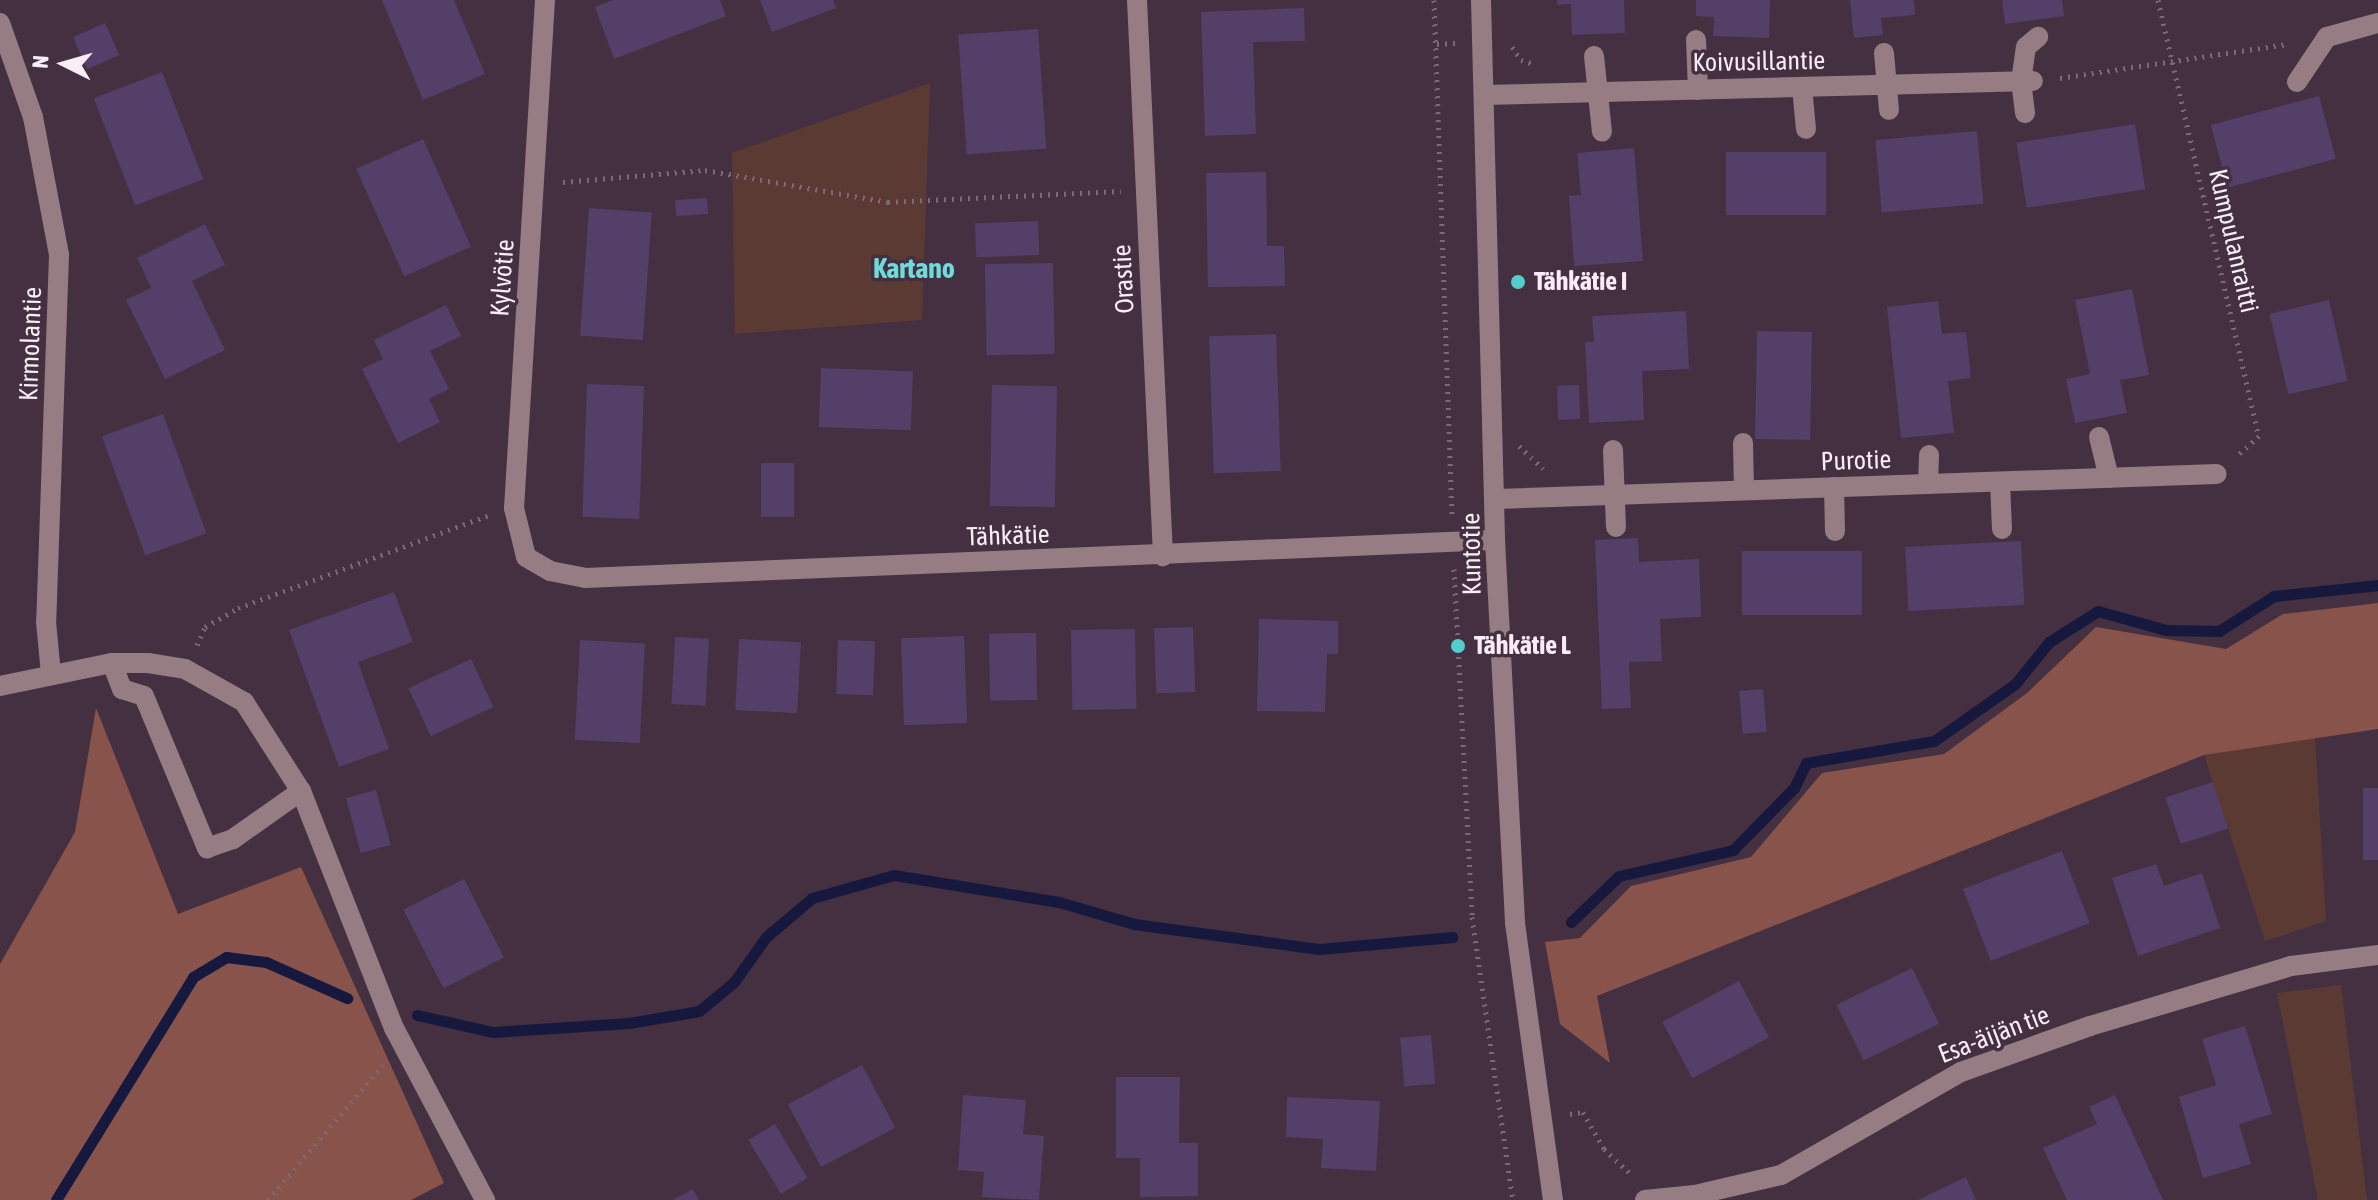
<!DOCTYPE html>
<html>
<head>
<meta charset="utf-8">
<style>
  body { margin:0 }
  #map { position:relative; width:2378px; height:1200px; overflow:hidden; background:#443040; font-family:"Asap Condensed",sans-serif }
  div>[style] { position:absolute }
  [style*='--x'] { left:calc(var(--x)*1px); top:calc(var(--y)*1px); width:calc(var(--w)*1px); rotate:calc(var(--a)*1deg) }
  .green>* { inset:0; background:#5c3a34 }
  .forest>* { inset:0; background:#87534b }
  .stream>* { height:11px; margin:-5.5px; padding:0 5.5px; transform-origin:5.5px; border-radius:5.5px; background:#17183e }
  .building>* { inset:0; background:#533f68; transform-origin:0 0 }
  .path>* { height:5px; margin-top:-2.5px; transform-origin:0; background:repeating-linear-gradient(90deg,#7b6978 0 2px,transparent 0 8px) }
  .minor>* { height:20px; margin:-10px; padding:0 10px; transform-origin:10px; border-radius:10px; background:#967d83 }
  .dots>* { width:22px; height:22px; translate:-50% -50%; box-sizing:border-box; border:4px solid #443040; border-radius:50% }
  span { translate:-50% -50%; white-space:nowrap; text-align:center; line-height:1.15; -webkit-text-stroke:7px #443040; paint-order:stroke }
  .street-label { font-size:26px; color:#f9ecf6 }
  .poi-label { font-size:26px; color:#f9ecf6; font-weight:700 }
  .left { translate:0 -50%; text-align:left }
  .neighbourhood-label { font-size:28px; color:#70dcda; font-weight:700 }
  .north { position:absolute; left:24px; top:24px; width:80px; height:80px; -webkit-text-stroke:6px #443040; paint-order:stroke; rotate:275deg; font-size:22px; font-weight:700; line-height:32px; text-align:center; color:#f9ecf6 }
  .north::after { content:''; display:block; margin:auto; width:28px; height:36px; background:#f9ecf6; clip-path:polygon(50% 0,100% 100%,50% 72%,0 100%) }
</style>
</head>
<body>
<div id="map">
  <div class="green">
    <i style="clip-path:polygon(930px 83px,922px 320px,735px 334px,732px 153px)"></i>
    <i style="clip-path:polygon(2315px 738px,2326px 921px,2265px 941px,2204px 755px)"></i>
    <i style="clip-path:polygon(2341px 985px,2367px 1200px,2318px 1200px,2277px 993px)"></i>
  </div>
  <div class="forest">
    <i style="clip-path:polygon(2378px 603px,2378px 729px,2204px 755px,1597px 996px,1610px 1063px,1560px 1024px,1545px 942px,1580px 938px,1631px 886px,1751px 857px,1822px 773px,1944px 754px,2027px 693px,2096px 627px,2226px 649px,2283px 614px)"></i>
    <i style="clip-path:polygon(96px 708px,178px 914px,301px 867px,444px 1183px,411px 1200px,0 1200px,0 964px,75px 832px)"></i>
  </div>
  <div class="stream">
    <i style="--x:1571;--y:922;--w:66;--a:-43.8"></i>
    <i style="--x:1619;--y:876;--w:117;--a:-12.8"></i>
    <i style="--x:1733;--y:850;--w:87;--a:-45.5"></i>
    <i style="--x:1794;--y:788;--w:28;--a:-64"></i>
    <i style="--x:1806;--y:763;--w:130;--a:-9.8"></i>
    <i style="--x:1934;--y:741;--w:99;--a:-35.1"></i>
    <i style="--x:2015;--y:684;--w:54;--a:-51"></i>
    <i style="--x:2049;--y:642;--w:58;--a:-32.3"></i>
    <i style="--x:2098;--y:611;--w:71;--a:15.6"></i>
    <i style="--x:2166;--y:630;--w:53;--a:1.1"></i>
    <i style="--x:2219;--y:631;--w:65;--a:-32.5"></i>
    <i style="--x:2274;--y:596;--w:105;--a:-6"></i>
    <i style="--x:417;--y:1015;--w:78;--a:12.6"></i>
    <i style="--x:493;--y:1032;--w:136;--a:-3.8"></i>
    <i style="--x:629;--y:1023;--w:71;--a:-9.7"></i>
    <i style="--x:699;--y:1011;--w:45;--a:-39.6"></i>
    <i style="--x:734;--y:982;--w:55;--a:-54.6"></i>
    <i style="--x:766;--y:937;--w:60;--a:-40.3"></i>
    <i style="--x:812;--y:898;--w:85;--a:-15.7"></i>
    <i style="--x:894;--y:875;--w:167;--a:9.3"></i>
    <i style="--x:1059;--y:902;--w:78;--a:16.3"></i>
    <i style="--x:1134;--y:924;--w:188;--a:7.7"></i>
    <i style="--x:1320;--y:949;--w:133;--a:-5.2"></i>
    <i style="--x:56;--y:1200;--w:262;--a:-58.4"></i>
    <i style="--x:193;--y:977;--w:39;--a:-31"></i>
    <i style="--x:226;--y:957;--w:40;--a:7.1"></i>
    <i style="--x:266;--y:962;--w:89;--a:24"></i>
  </div>
  <div class="building">
    <i style="clip-path:polygon(382px 0,454px 0,485px 74px,423px 100px)"></i>
    <i style="clip-path:polygon(613px 0,720px 0,726px 16px,614px 59px,595px 7px)"></i>
    <i style="clip-path:polygon(760px 0,833px 0,836px 8px,772px 32px)"></i>
    <i style="clip-path:polygon(1557px 0,1624px 0,1625px 33px,1572px 35px,1571px 4px,1557px 5px)"></i>
    <i style="clip-path:polygon(1696px 0,1770px 0,1769px 38px,1713px 36px,1714px 17px,1696px 16px)"></i>
    <i style="clip-path:polygon(1850px 0,1914px 0,1915px 15px,1881px 18px,1883px 35px,1854px 38px)"></i>
    <i style="clip-path:polygon(2002px 0,2062px 0,2064px 16px,2005px 24px)"></i>
    <i style="clip-path:polygon(1304px 8px,1305px 41px,1253px 42px,1256px 134px,1205px 136px,1201px 12px)"></i>
    <i style="left:105px;top:23px;width:35px;height:35px;rotate:66deg"></i>
    <i style="left:1038px;top:29px;width:120px;height:80px;rotate:86deg"></i>
    <i style="left:162px;top:72px;width:115px;height:73px;rotate:69deg"></i>
    <i style="left:2319px;top:96px;width:65px;height:112px;rotate:75deg"></i>
    <i style="left:2135px;top:124px;width:66px;height:120px;rotate:81deg"></i>
    <i style="left:1977px;top:131px;width:73px;height:102px;rotate:85deg"></i>
    <i style="left:423px;top:139px;width:118px;height:73px;rotate:66deg"></i>
    <i style="clip-path:polygon(1634px 148px,1643px 261px,1574px 266px,1569px 196px,1581px 195px,1577px 153px)"></i>
    <i style="left:1826px;top:152px;width:63px;height:100px;rotate:90deg"></i>
    <i style="clip-path:polygon(1266px 172px,1267px 246px,1284px 246px,1285px 286px,1208px 287px,1206px 173px)"></i>
    <i style="left:707px;top:198px;width:16px;height:32px;rotate:86deg"></i>
    <i style="left:589px;top:208px;width:63px;height:128px;rotate:4deg"></i>
    <i style="left:1038px;top:221px;width:34px;height:63px;rotate:88deg"></i>
    <i style="clip-path:polygon(205px 224px,225px 265px,192px 281px,225px 350px,165px 379px,126px 300px,151px 288px,137px 258px)"></i>
    <i style="left:1053px;top:263px;width:91px;height:68px;rotate:89deg"></i>
    <i style="clip-path:polygon(2132px 289px,2149px 375px,2120px 380px,2127px 413px,2075px 423px,2066px 379px,2090px 374px,2075px 300px)"></i>
    <i style="left:2329px;top:300px;width:83px;height:61px;rotate:77deg"></i>
    <i style="clip-path:polygon(1938px 301px,1942px 334px,1966px 332px,1971px 378px,1948px 381px,1954px 433px,1901px 438px,1887px 307px)"></i>
    <i style="clip-path:polygon(446px 305px,461px 336px,430px 351px,449px 389px,429px 399px,440px 422px,398px 443px,362px 369px,383px 359px,374px 340px)"></i>
    <i style="clip-path:polygon(1686px 311px,1689px 369px,1642px 371px,1644px 420px,1589px 423px,1585px 342px,1594px 342px,1592px 316px)"></i>
    <i style="left:1757px;top:331px;width:55px;height:108px;rotate:1deg"></i>
    <i style="left:1276px;top:334px;width:137px;height:67px;rotate:88deg"></i>
    <i style="left:821px;top:368px;width:92px;height:59px;rotate:2deg"></i>
    <i style="left:587px;top:384px;width:57px;height:133px;rotate:2deg"></i>
    <i style="left:992px;top:385px;width:65px;height:121px;rotate:1deg"></i>
    <i style="left:1579px;top:385px;width:34px;height:22px;rotate:88deg"></i>
    <i style="left:163px;top:414px;width:127px;height:65px;rotate:70deg"></i>
    <i style="left:761px;top:463px;width:33px;height:54px"></i>
    <i style="clip-path:polygon(1638px 538px,1639px 562px,1699px 559px,1701px 617px,1660px 619px,1662px 661px,1629px 662px,1631px 708px,1602px 709px,1595px 540px)"></i>
    <i style="left:2021px;top:541px;width:64px;height:116px;rotate:87deg"></i>
    <i style="left:1742px;top:551px;width:120px;height:64px"></i>
    <i style="clip-path:polygon(394px 592px,413px 642px,358px 662px,389px 749px,339px 767px,289px 630px)"></i>
    <i style="clip-path:polygon(1259px 619px,1338px 621px,1338px 654px,1327px 654px,1325px 712px,1257px 711px)"></i>
    <i style="left:1193px;top:627px;width:65px;height:39px;rotate:88deg"></i>
    <i style="left:1135px;top:629px;width:80px;height:64px;rotate:89deg"></i>
    <i style="left:1036px;top:633px;width:67px;height:47px;rotate:89deg"></i>
    <i style="left:964px;top:636px;width:87px;height:63px;rotate:88deg"></i>
    <i style="left:675px;top:637px;width:34px;height:67px;rotate:3deg"></i>
    <i style="left:739px;top:639px;width:62px;height:71px;rotate:3deg"></i>
    <i style="left:580px;top:640px;width:65px;height:100px;rotate:3deg"></i>
    <i style="left:838px;top:640px;width:37px;height:54px;rotate:2deg"></i>
    <i style="left:471px;top:659px;width:53px;height:69px;rotate:65deg"></i>
    <i style="left:1763px;top:689px;width:43px;height:24px;rotate:85deg"></i>
    <i style="left:2213px;top:782px;width:49px;height:50px;rotate:72deg"></i>
    <i style="left:2378px;top:788px;width:72px;height:15px;rotate:90deg"></i>
    <i style="left:376px;top:790px;width:57px;height:31px;rotate:75deg"></i>
    <i style="left:2062px;top:851px;width:77px;height:106px;rotate:69deg"></i>
    <i style="clip-path:polygon(2156px 864px,2164px 886px,2202px 873px,2220px 928px,2138px 956px,2112px 878px)"></i>
    <i style="left:464px;top:879px;width:88px;height:68px;rotate:63deg"></i>
    <i style="left:1912px;top:968px;width:62px;height:84px;rotate:64deg"></i>
    <i style="left:1739px;top:981px;width:64px;height:87px;rotate:62deg"></i>
    <i style="clip-path:polygon(2245px 1026px,2272px 1114px,2239px 1124px,2251px 1164px,2203px 1178px,2179px 1097px,2216px 1085px,2202px 1039px)"></i>
    <i style="left:1431px;top:1035px;width:49px;height:31px;rotate:85deg"></i>
    <i style="left:862px;top:1065px;width:71px;height:84px;rotate:62deg"></i>
    <i style="clip-path:polygon(1116px 1077px,1180px 1077px,1179px 1143px,1198px 1143px,1198px 1196px,1140px 1197px,1140px 1158px,1116px 1158px)"></i>
    <i style="clip-path:polygon(963px 1095px,1026px 1100px,1023px 1134px,1044px 1136px,1039px 1200px,982px 1197px,984px 1172px,958px 1170px)"></i>
    <i style="clip-path:polygon(2115px 1095px,2163px 1200px,2067px 1200px,2043px 1148px,2097px 1124px,2089px 1107px)"></i>
    <i style="clip-path:polygon(1287px 1097px,1380px 1101px,1376px 1171px,1321px 1168px,1323px 1139px,1286px 1137px)"></i>
    <i style="left:775px;top:1124px;width:63px;height:31px;rotate:59deg"></i>
    <i style="clip-path:polygon(1966px 1177px,1976px 1200px,1918px 1200px)"></i>
    <i style="clip-path:polygon(693px 1189px,699px 1200px,673px 1200px)"></i>
  </div>
  <div class="path">
    <i style="--x:1434;--y:0;--w:515;--a:88"></i>
    <i style="--x:2158;--y:0;--w:448;--a:77"></i>
    <i style="--x:2259;--y:436;--w:31;--a:138"></i>
    <i style="--x:1437;--y:44;--w:19;--a:-3"></i>
    <i style="--x:1512;--y:47;--w:16;--a:55"></i>
    <i style="--x:1521;--y:60;--w:14;--a:17"></i>
    <i style="--x:2060;--y:78;--w:230;--a:-8.5"></i>
    <i style="--x:563;--y:182;--w:143;--a:-4.8"></i>
    <i style="--x:705;--y:170;--w:186;--a:9.9"></i>
    <i style="--x:888;--y:202;--w:233;--a:-2.7"></i>
    <i style="--x:1519;--y:446;--w:33;--a:43"></i>
    <i style="--x:1454;--y:569;--w:348;--a:87"></i>
    <i style="--x:1472;--y:917;--w:286;--a:81.8"></i>
    <i style="--x:197;--y:645;--w:20;--a:-66"></i>
    <i style="--x:205;--y:627;--w:38;--a:-30"></i>
    <i style="--x:238;--y:608;--w:269;--a:-20.3"></i>
    <i style="--x:1570;--y:1114;--w:13;--a:-9"></i>
    <i style="--x:1583;--y:1112;--w:43;--a:60.4"></i>
    <i style="--x:1604;--y:1149;--w:38;--a:43"></i>
    <i style="--x:268;--y:1200;--w:177;--a:-49.6"></i>
  </div>
  <div class="minor">
    <i style="--x:545;--y:0;--w:509;--a:93.49"></i>
    <i style="--x:514;--y:508;--w:50;--a:76.2"></i>
    <i style="--x:526;--y:557;--w:28;--a:30"></i>
    <i style="--x:550;--y:571;--w:36;--a:11"></i>
    <i style="--x:585;--y:578;--w:911;--a:-2.39"></i>
    <i style="--x:1137;--y:0;--w:557;--a:87.32"></i>
    <i style="--x:1481;--y:0;--w:540;--a:88.51"></i>
    <i style="--x:1495;--y:540;--w:384;--a:87"></i>
    <i style="--x:1515;--y:923;--w:280;--a:82.2"></i>
    <i style="--x:0;--y:23;--w:100;--a:70.7"></i>
    <i style="--x:33;--y:117;--w:140;--a:79.3"></i>
    <i style="--x:59;--y:255;--w:367;--a:92"></i>
    <i style="--x:46;--y:622;--w:52;--a:84.5"></i>
    <i style="--x:1696;--y:40;--w:50;--a:87.7"></i>
    <i style="--x:1884;--y:53;--w:57;--a:85"></i>
    <i style="--x:1594;--y:56;--w:76;--a:84"></i>
    <i style="--x:2297;--y:82;--w:54;--a:-56.3"></i>
    <i style="--x:2327;--y:37;--w:53;--a:-15.4"></i>
    <i style="--x:1802;--y:87;--w:42;--a:84.6"></i>
    <i style="--x:1486;--y:95;--w:547;--a:-1.47"></i>
    <i style="--x:2025;--y:113;--w:31;--a:-97"></i>
    <i style="--x:2021;--y:82;--w:35;--a:-82"></i>
    <i style="--x:2026;--y:47;--w:16;--a:-40"></i>
    <i style="--x:2099;--y:437;--w:42;--a:76.3"></i>
    <i style="--x:1743;--y:443;--w:47;--a:88.8"></i>
    <i style="--x:1613;--y:450;--w:77;--a:87.8"></i>
    <i style="--x:2000;--y:482;--w:47;--a:87.6"></i>
    <i style="--x:1928;--y:484;--w:29;--a:-88"></i>
    <i style="--x:1834;--y:487;--w:44;--a:88.7"></i>
    <i style="--x:1497;--y:499;--w:720;--a:-1.99"></i>
    <i style="--x:112;--y:663;--w:28;--a:69"></i>
    <i style="--x:122;--y:689;--w:23;--a:18"></i>
    <i style="--x:144;--y:696;--w:165;--a:67.5"></i>
    <i style="--x:207;--y:848;--w:28;--a:-19"></i>
    <i style="--x:233;--y:839;--w:83;--a:-35.2"></i>
    <i style="--x:0;--y:686;--w:114;--a:-11.6"></i>
    <i style="--x:112;--y:663;--w:36;--a:0"></i>
    <i style="--x:148;--y:663;--w:37;--a:9"></i>
    <i style="--x:185;--y:669;--w:68;--a:29.2"></i>
    <i style="--x:244;--y:702;--w:106;--a:57.4"></i>
    <i style="--x:301;--y:791;--w:255;--a:68.6"></i>
    <i style="--x:394;--y:1028;--w:195;--a:62.1"></i>
    <i style="--x:1645;--y:1200;--w:50;--a:-5.7"></i>
    <i style="--x:1695;--y:1195;--w:88;--a:-13.1"></i>
    <i style="--x:1781;--y:1175;--w:207;--a:-29.8"></i>
    <i style="--x:1961;--y:1072;--w:137;--a:-19.6"></i>
    <i style="--x:2090;--y:1026;--w:210;--a:-16.6"></i>
    <i style="--x:2291;--y:966;--w:88;--a:-7.2"></i>
  </div>
  <div class="dots">
    <i style="left:1518px;top:282px;background:#53cdcb"></i>
    <i style="left:1458px;top:646px;background:#53cdcb"></i>
  </div>
  <div class="street-label">
    <span style="left:1759px;top:62px;rotate:-1deg">Koivusillantie</span>
    <span style="left:2233px;top:241px;rotate:77deg">Kumpulanraitti</span>
    <span style="left:503px;top:278px;rotate:-86deg">Kylvötie</span>
    <span style="left:1124px;top:279px;rotate:-93deg">Orastie</span>
    <span style="left:31px;top:344px;rotate:-88deg">Kirmolantie</span>
    <span style="left:1856px;top:461px;rotate:-2deg">Purotie</span>
    <span style="left:1008px;top:536px;rotate:-2deg">Tähkätie</span>
    <span style="left:1472px;top:554px;rotate:-91deg">Kuntotie</span>
    <span style="left:1994px;top:1035px;rotate:-21deg">Esa-äijän tie</span>
  </div>
  <div class="poi-label">
    <span class="left" style="left:1534px;top:282px">Tähkätie I</span>
    <span class="left" style="left:1474px;top:646px">Tähkätie L</span>
  </div>
  <div class="neighbourhood-label">
    <span style="left:914px;top:268px">Kartano</span>
  </div>
  <div class="north">N</div>
</div>
</body>
</html>
